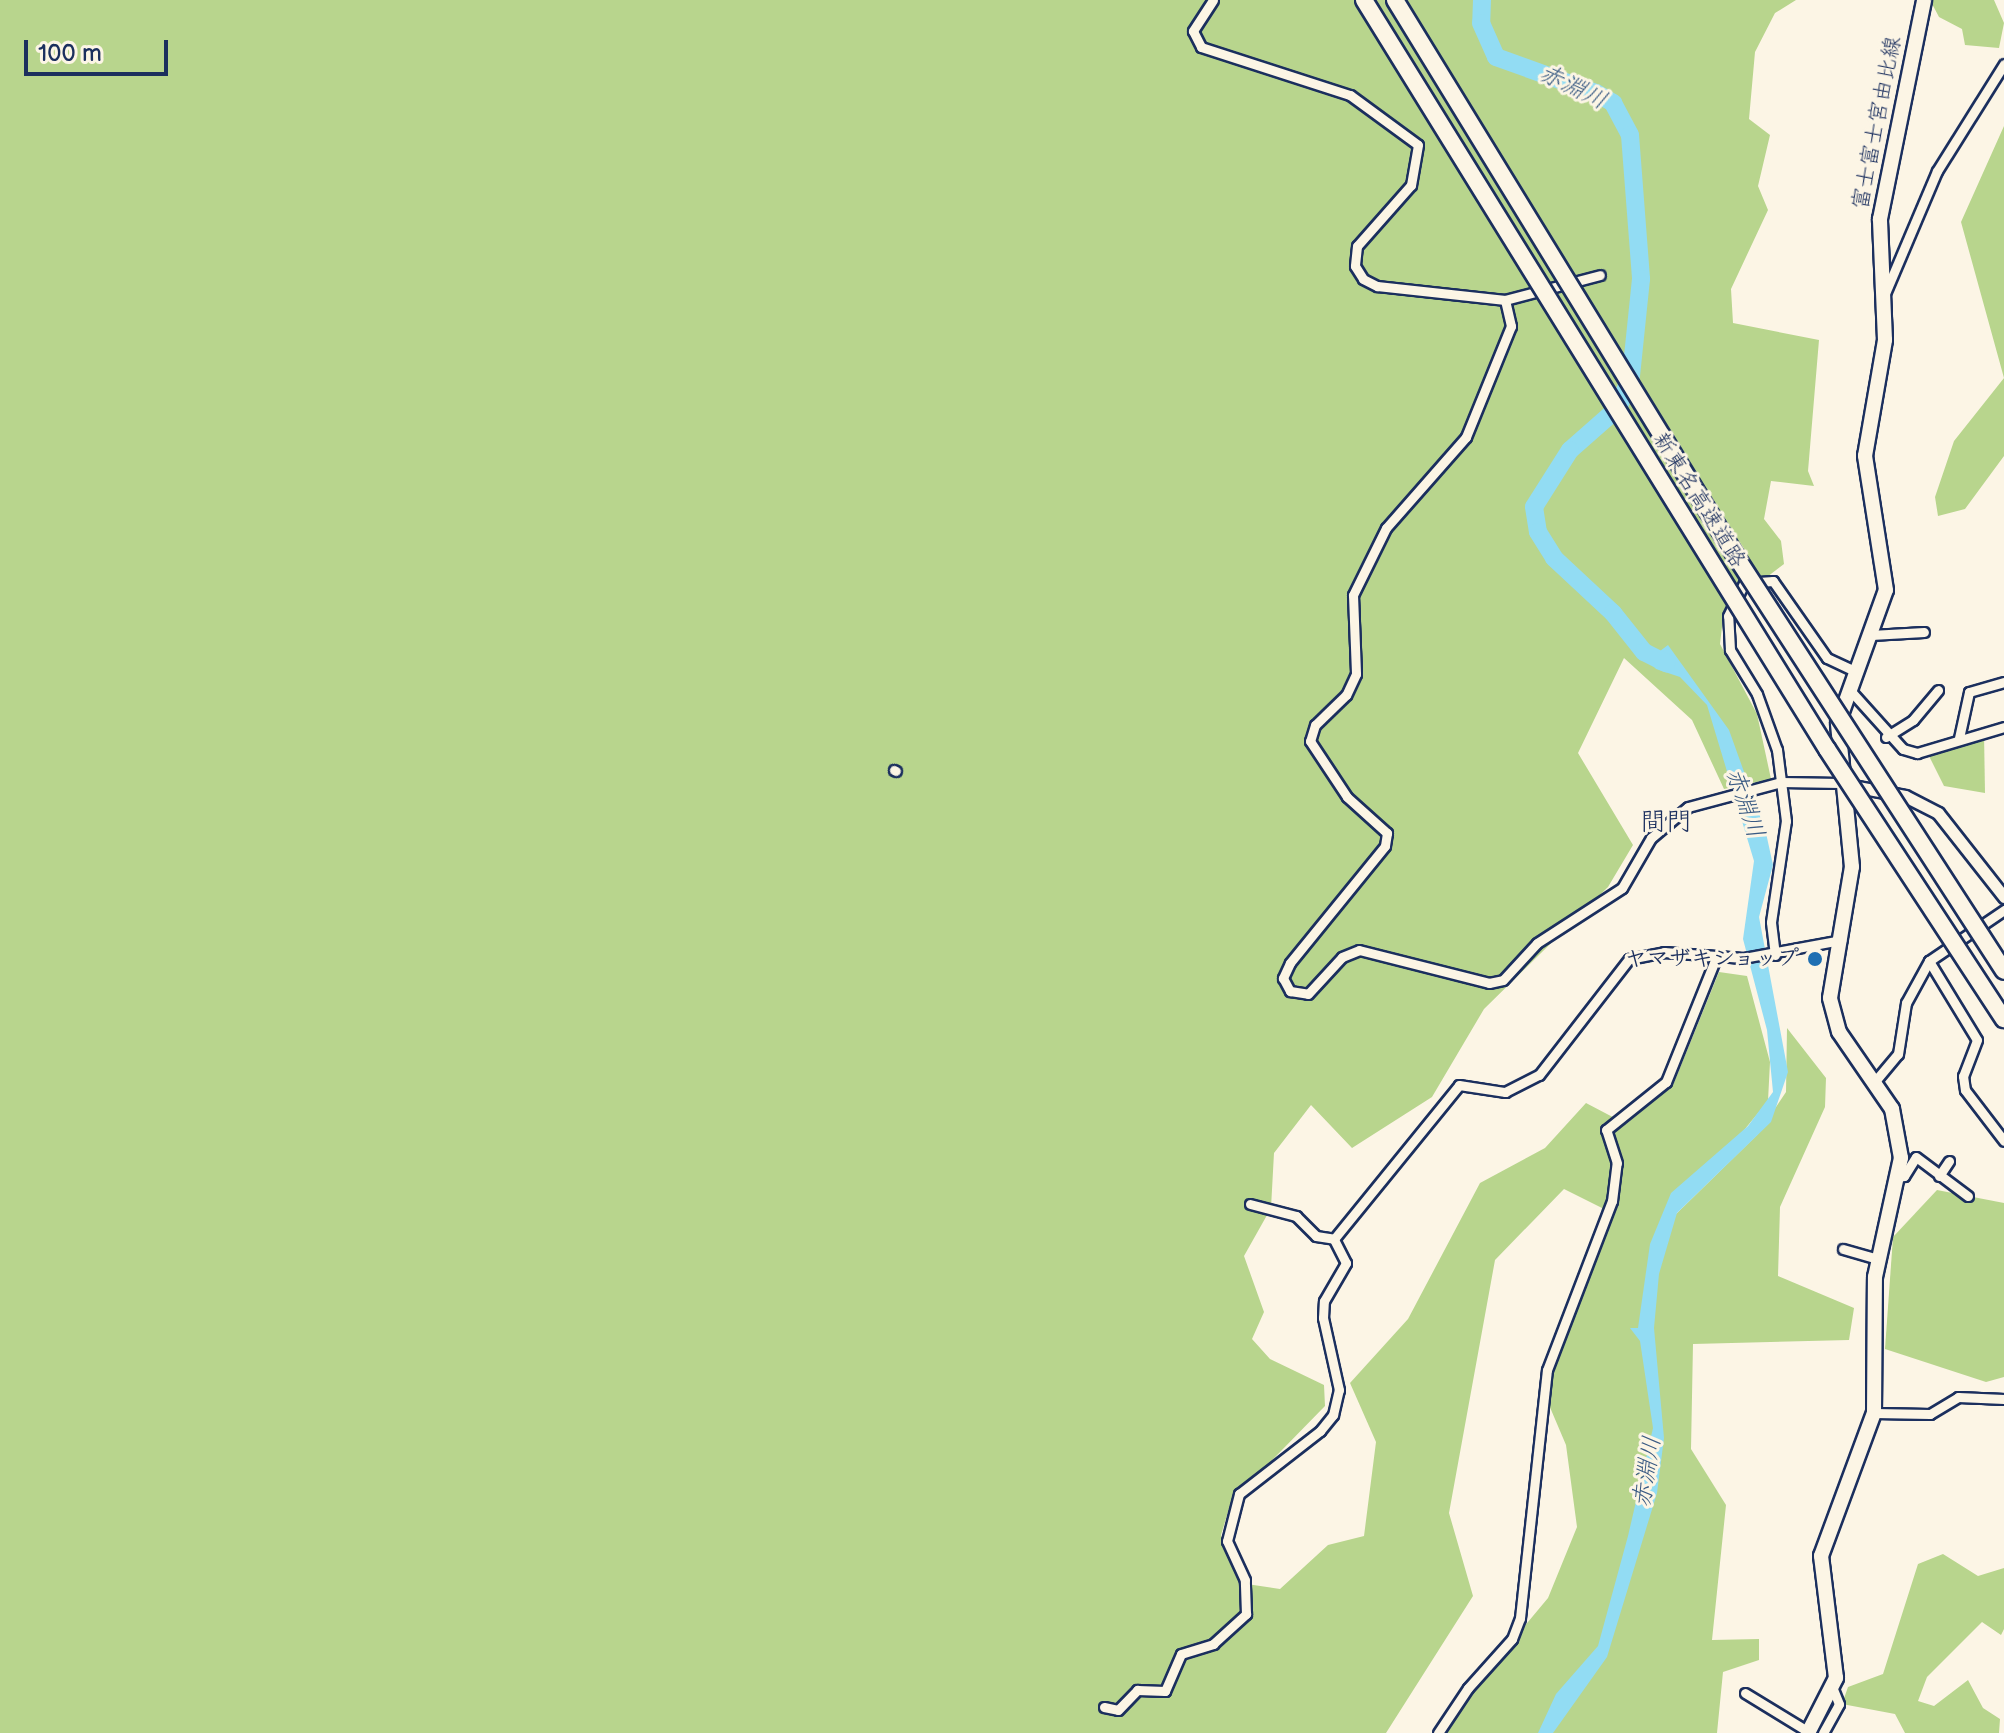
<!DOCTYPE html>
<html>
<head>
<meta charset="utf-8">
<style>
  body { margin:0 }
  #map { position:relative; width:2004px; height:1733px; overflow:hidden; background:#fcf5e5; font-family:"Balsamiq Sans","Klee One",sans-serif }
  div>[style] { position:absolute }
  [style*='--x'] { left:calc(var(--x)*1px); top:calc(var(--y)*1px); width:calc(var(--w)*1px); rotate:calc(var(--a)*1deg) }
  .green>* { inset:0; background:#b8d58d }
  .water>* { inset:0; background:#92dcf3 }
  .river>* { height:18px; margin:-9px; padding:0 9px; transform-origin:9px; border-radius:9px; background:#92dcf3 }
  .roads { filter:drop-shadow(2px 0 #1b2f5e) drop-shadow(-2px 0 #1b2f5e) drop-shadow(0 2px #1b2f5e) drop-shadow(0 -2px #1b2f5e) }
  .minor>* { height:9px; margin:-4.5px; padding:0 4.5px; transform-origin:4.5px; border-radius:4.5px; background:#fcf5e5 }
  .tertiary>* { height:11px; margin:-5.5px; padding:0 5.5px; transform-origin:5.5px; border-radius:5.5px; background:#fcf5e5 }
  .primary>* { height:14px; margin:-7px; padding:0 7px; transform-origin:7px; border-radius:7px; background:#fcf5e5 }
  .bridges { filter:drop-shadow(2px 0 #1b2f5e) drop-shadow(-2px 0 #1b2f5e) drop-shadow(0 2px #1b2f5e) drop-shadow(0 -2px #1b2f5e) }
  .motorway-bridge>* { height:16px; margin:-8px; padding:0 8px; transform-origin:8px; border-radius:8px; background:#fcf5e5 }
  .dots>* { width:22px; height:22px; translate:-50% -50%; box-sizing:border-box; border:4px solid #fcf5e5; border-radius:50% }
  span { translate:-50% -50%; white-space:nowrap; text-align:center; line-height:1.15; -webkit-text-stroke:6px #fcf5e5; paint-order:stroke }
  .street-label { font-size:22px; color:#1b2f5e }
  .poi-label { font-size:22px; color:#1b2f5e; font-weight:700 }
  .right { translate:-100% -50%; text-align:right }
  .water-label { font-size:24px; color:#395a83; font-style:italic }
  .quarter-label { font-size:26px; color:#1b2f5e }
  .scale { position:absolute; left:24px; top:40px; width:144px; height:36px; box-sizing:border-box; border:4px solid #1b2f5e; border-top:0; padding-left:10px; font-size:24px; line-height:28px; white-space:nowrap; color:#1b2f5e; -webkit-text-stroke:6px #fcf5e5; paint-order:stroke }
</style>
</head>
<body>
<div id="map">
  <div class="green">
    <i style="clip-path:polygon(0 0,1796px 0,1775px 13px,1755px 52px,1749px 119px,1770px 135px,1758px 186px,1768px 210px,1731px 289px,1733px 323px,1819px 340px,1808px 471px,1814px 486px,1771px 481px,1764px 519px,1781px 541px,1784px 564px,1724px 610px,1720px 644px,1757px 714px,1771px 779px,1724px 789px,1692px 720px,1624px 658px,1578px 753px,1633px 845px,1608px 887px,1484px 1009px,1432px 1097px,1352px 1148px,1311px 1105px,1274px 1153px,1271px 1208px,1244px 1256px,1264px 1312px,1252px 1339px,1270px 1359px,1324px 1385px,1325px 1406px,1231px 1502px,1221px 1535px,1240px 1583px,1280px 1589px,1328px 1545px,1364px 1536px,1376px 1442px,1350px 1383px,1408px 1319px,1480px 1183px,1545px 1148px,1586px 1103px,1626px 1124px,1673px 1085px,1719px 972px,1747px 976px,1770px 1062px,1768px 1101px,1670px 1220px,1758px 1134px,1786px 1092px,1787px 1028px,1826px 1078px,1825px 1107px,1780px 1207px,1778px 1276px,1854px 1308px,1849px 1340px,1693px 1344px,1691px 1449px,1726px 1505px,1712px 1640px,1759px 1639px,1759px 1660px,1723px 1672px,1717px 1733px,1435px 1733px,1548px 1598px,1577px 1527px,1566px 1445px,1549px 1405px,1551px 1370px,1594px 1263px,1602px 1208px,1564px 1189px,1495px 1260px,1449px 1513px,1473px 1596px,1386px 1733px,0 1733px)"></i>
    <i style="clip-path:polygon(1930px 0,1994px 0,2004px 23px,1999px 48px,1965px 45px,1962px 29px,1939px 17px)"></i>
    <i style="clip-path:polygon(2004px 126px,2004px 456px,1965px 509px,1938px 516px,1935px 497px,1954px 441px,2004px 378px,1961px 222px)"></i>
    <i style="clip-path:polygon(1984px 733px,1985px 793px,1944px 786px,1928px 754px)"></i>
    <i style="clip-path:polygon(1937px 1190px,2004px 1203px,2004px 1377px,1986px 1382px,1885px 1349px,1893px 1237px)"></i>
    <i style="clip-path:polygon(1943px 1554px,1978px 1576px,2004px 1568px,2004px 1629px,2001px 1635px,1982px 1622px,1927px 1677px,1918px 1701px,1934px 1706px,1968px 1680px,1983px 1708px,2000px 1719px,1999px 1733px,1905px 1733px,1895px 1714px,1842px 1704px,1848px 1687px,1883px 1674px,1918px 1564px)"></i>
  </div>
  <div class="water">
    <i style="clip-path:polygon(1668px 645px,1729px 730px,1766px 833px,1773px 865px,1759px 917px,1788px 1072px,1771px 1122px,1677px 1213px,1659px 1274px,1654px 1328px,1664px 1438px,1657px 1493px,1607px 1657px,1553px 1733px,1538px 1733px,1556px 1694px,1598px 1646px,1628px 1536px,1653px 1428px,1640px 1341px,1630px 1328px,1638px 1328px,1650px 1244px,1671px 1193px,1748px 1126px,1773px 1092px,1767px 1030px,1743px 939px,1754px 861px,1707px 705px,1680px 677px,1656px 669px,1641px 652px,1656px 654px)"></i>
  </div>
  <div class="river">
    <i style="--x:1482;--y:0;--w:23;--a:92"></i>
    <i style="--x:1481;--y:23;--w:37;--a:66"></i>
    <i style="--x:1496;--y:57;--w:106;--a:19.8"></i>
    <i style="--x:1596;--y:93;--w:20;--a:30"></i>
    <i style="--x:1613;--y:103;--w:36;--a:62"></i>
    <i style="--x:1630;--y:135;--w:144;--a:85.6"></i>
    <i style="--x:1641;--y:279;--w:97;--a:95.9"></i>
    <i style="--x:1631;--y:375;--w:34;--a:111"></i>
    <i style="--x:1619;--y:407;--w:65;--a:138.7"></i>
    <i style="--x:1570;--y:450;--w:67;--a:122.3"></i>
    <i style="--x:1534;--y:507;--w:25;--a:81"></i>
    <i style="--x:1538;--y:532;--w:31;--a:58"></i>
    <i style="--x:1554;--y:558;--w:81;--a:43"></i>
    <i style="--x:1613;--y:613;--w:50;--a:51.5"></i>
    <i style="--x:1644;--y:652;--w:25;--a:27"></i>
  </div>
  <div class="roads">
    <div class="minor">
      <i style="--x:1213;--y:0;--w:37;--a:123"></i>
      <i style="--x:1193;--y:31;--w:18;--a:63"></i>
      <i style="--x:1201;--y:47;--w:157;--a:17.9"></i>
      <i style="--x:1350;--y:95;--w:84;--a:36.3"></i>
      <i style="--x:1418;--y:145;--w:41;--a:99.9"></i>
      <i style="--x:1411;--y:185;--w:81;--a:131.5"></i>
      <i style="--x:1357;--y:246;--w:20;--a:96"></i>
      <i style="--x:1355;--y:266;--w:15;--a:58"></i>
      <i style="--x:1363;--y:279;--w:16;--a:27"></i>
      <i style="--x:1377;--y:286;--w:129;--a:6.2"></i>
      <i style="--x:1505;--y:300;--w:27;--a:77"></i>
      <i style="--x:1511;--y:326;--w:120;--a:112.1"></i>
      <i style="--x:1466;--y:437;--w:121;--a:131.3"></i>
      <i style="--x:1386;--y:528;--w:75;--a:116.2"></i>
      <i style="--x:1353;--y:595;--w:79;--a:87.8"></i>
      <i style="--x:1356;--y:674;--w:23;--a:115"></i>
      <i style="--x:1346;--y:695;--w:43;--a:135.9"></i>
      <i style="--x:1315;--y:725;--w:17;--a:107"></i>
      <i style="--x:1310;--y:741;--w:67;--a:56.5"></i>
      <i style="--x:1347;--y:797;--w:54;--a:42"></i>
      <i style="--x:1387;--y:833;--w:13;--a:99"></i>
      <i style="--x:1385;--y:846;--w:151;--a:129.1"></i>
      <i style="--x:1290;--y:963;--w:17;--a:115"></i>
      <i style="--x:1283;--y:978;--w:15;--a:62"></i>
      <i style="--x:1290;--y:991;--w:18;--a:9"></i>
      <i style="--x:1308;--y:994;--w:50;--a:-47.4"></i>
      <i style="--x:1342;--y:957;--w:18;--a:-22"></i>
      <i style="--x:1359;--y:950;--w:134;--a:14.2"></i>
      <i style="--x:1489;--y:983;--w:14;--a:-12"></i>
      <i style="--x:1503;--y:980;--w:50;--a:-47.4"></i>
      <i style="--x:1537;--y:943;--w:101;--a:-32.9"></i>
      <i style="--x:1622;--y:888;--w:58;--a:-59.9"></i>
      <i style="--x:1651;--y:838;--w:48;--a:-40"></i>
      <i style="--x:1688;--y:807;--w:96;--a:-15"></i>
      <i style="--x:1781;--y:782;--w:59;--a:1"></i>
      <i style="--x:1886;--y:291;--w:130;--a:-67"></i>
      <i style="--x:1937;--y:171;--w:126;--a:-57.9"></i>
      <i style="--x:1505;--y:300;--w:98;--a:-14.7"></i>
      <i style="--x:1871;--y:635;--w:53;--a:-3.2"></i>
      <i style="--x:1848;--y:688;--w:82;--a:48"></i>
      <i style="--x:1903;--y:749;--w:15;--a:16"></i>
      <i style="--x:1917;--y:753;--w:91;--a:-16.6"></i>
      <i style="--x:1886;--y:737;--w:32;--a:-32"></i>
      <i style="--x:1913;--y:720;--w:39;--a:-50"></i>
      <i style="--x:1959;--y:738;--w:47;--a:-77.7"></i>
      <i style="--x:1969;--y:692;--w:36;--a:-16"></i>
      <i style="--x:894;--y:770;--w:2;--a:27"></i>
      <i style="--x:1775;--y:955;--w:33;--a:-97"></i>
      <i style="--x:1771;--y:922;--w:102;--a:-81.6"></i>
      <i style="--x:1786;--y:821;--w:72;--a:-97.2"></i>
      <i style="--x:1777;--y:750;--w:59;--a:-109.7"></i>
      <i style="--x:1757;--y:694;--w:52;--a:-121.5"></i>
      <i style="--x:1730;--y:650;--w:34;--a:-93"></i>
      <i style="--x:1728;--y:616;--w:37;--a:-64"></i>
      <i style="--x:1744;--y:583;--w:29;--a:-4"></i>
      <i style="--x:1773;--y:581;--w:94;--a:55"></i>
      <i style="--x:1827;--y:658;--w:31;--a:25"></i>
      <i style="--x:1929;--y:961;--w:92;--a:58.7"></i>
      <i style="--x:1977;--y:1040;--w:39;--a:111"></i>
      <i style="--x:1963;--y:1076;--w:14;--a:82"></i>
      <i style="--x:1965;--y:1090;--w:64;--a:52.6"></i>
      <i style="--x:1876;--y:1080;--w:34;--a:-50"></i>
      <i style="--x:1898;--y:1054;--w:52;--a:-81.1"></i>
      <i style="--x:1906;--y:1003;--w:48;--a:-61.3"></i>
      <i style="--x:1929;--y:961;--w:91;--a:-34.2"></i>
      <i style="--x:1939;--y:1176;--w:18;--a:-56"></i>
      <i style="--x:1897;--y:1177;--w:7;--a:-8"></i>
      <i style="--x:1904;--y:1176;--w:22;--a:-58"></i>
      <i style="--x:1916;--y:1157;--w:65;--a:36.9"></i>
      <i style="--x:1250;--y:1204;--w:48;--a:14.6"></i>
      <i style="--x:1296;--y:1216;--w:28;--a:45"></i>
      <i style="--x:1316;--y:1236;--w:18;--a:9"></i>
      <i style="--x:1334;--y:1239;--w:198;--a:-50.9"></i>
      <i style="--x:1459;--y:1085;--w:47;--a:8.7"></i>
      <i style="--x:1505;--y:1092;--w:38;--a:-27"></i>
      <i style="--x:1539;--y:1075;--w:147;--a:-52.2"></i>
      <i style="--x:1629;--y:959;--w:36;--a:-11"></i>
      <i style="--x:1664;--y:952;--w:79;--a:4.3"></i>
      <i style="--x:1743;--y:958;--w:100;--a:-10.4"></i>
      <i style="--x:1843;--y:1249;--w:35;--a:16"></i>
      <i style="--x:1874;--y:1413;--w:56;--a:1"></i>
      <i style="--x:1930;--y:1414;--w:33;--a:-31"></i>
      <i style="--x:1958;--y:1397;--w:46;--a:2.5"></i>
      <i style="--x:1745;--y:1693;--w:75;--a:31.4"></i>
      <i style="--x:1104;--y:1707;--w:14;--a:12"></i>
      <i style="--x:1118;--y:1710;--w:28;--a:-46"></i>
      <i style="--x:1137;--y:1690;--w:28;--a:2"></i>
      <i style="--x:1165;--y:1691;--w:40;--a:-66.6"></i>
      <i style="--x:1181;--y:1654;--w:34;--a:-17"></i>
      <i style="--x:1213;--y:1644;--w:45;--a:-42.3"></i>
      <i style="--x:1246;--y:1614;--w:34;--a:-92"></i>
      <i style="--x:1245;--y:1580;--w:43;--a:-114.8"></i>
      <i style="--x:1227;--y:1541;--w:49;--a:-75.7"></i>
      <i style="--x:1239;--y:1494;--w:103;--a:-37.9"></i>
      <i style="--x:1320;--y:1431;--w:21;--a:-51"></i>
      <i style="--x:1333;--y:1415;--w:26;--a:-77"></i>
      <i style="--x:1339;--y:1390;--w:74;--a:-102.5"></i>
      <i style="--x:1323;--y:1318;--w:17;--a:-87"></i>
      <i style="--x:1324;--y:1301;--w:44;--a:-59.9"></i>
      <i style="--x:1346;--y:1263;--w:27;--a:-117"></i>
      <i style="--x:1438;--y:1733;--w:54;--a:-56.3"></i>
      <i style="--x:1468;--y:1688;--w:66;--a:-48.1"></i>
      <i style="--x:1512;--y:1639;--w:22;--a:-69"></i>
      <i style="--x:1520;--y:1618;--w:249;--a:-83.8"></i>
      <i style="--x:1547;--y:1370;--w:181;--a:-69"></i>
      <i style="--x:1612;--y:1201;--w:38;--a:-83"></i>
      <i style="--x:1617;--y:1163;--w:35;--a:-108"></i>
      <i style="--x:1606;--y:1130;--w:77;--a:-38.7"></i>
      <i style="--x:1666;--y:1082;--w:131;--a:-68.1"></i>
      <i style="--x:1823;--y:1733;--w:33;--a:-61"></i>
      <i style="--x:1839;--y:1704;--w:16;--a:-112"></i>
    </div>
    <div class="tertiary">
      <i style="--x:1847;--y:785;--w:59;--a:10.7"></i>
      <i style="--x:1905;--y:796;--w:37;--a:27"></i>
      <i style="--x:1938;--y:813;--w:107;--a:51.8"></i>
    </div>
    <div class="primary">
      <i style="--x:1808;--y:1733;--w:62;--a:-63"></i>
      <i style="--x:1836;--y:1678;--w:123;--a:-97"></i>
      <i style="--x:1821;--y:1556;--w:153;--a:-69.7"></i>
      <i style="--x:1874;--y:1413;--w:136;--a:-89.6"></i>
      <i style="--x:1875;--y:1277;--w:122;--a:-77.7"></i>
      <i style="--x:1901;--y:1158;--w:50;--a:-100.4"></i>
      <i style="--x:1892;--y:1109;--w:93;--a:-124.5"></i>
      <i style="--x:1839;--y:1032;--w:35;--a:-105"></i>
      <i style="--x:1830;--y:998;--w:133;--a:-80.5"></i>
      <i style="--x:1852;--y:867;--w:145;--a:-95.6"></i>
      <i style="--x:1838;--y:723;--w:141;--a:-70.2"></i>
      <i style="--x:1886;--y:590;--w:136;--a:-98.9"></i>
      <i style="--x:1865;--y:456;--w:118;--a:-80.2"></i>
      <i style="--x:1885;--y:340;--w:121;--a:-92.4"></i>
      <i style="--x:1880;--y:219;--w:223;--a:-78.6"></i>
    </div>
  </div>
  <div class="bridges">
    <div class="motorway-bridge">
      <i style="--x:1364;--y:0;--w:881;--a:58.28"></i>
      <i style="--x:1827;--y:749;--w:323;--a:56.8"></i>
      <i style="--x:1395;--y:0;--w:651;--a:58.51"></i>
      <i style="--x:1735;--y:555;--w:495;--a:57.1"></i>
    </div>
  </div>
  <div class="dots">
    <i style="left:1815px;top:959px;background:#1f6fb2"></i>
  </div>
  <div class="street-label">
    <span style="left:1877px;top:123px;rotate:-79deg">富士富士宮由比線</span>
    <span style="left:1699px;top:500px;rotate:58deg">新東名高速道路</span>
  </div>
  <div class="poi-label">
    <span class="right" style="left:1799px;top:959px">ヤマザキショップ</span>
  </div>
  <div class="water-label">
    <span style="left:1573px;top:87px;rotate:26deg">赤淵川</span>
    <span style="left:1745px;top:803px;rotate:71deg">赤淵川</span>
    <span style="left:1647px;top:1472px;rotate:-81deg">赤淵川</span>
  </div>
  <div class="quarter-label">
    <span style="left:1666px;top:823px">間門</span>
  </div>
  <div class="scale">100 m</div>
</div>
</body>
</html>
